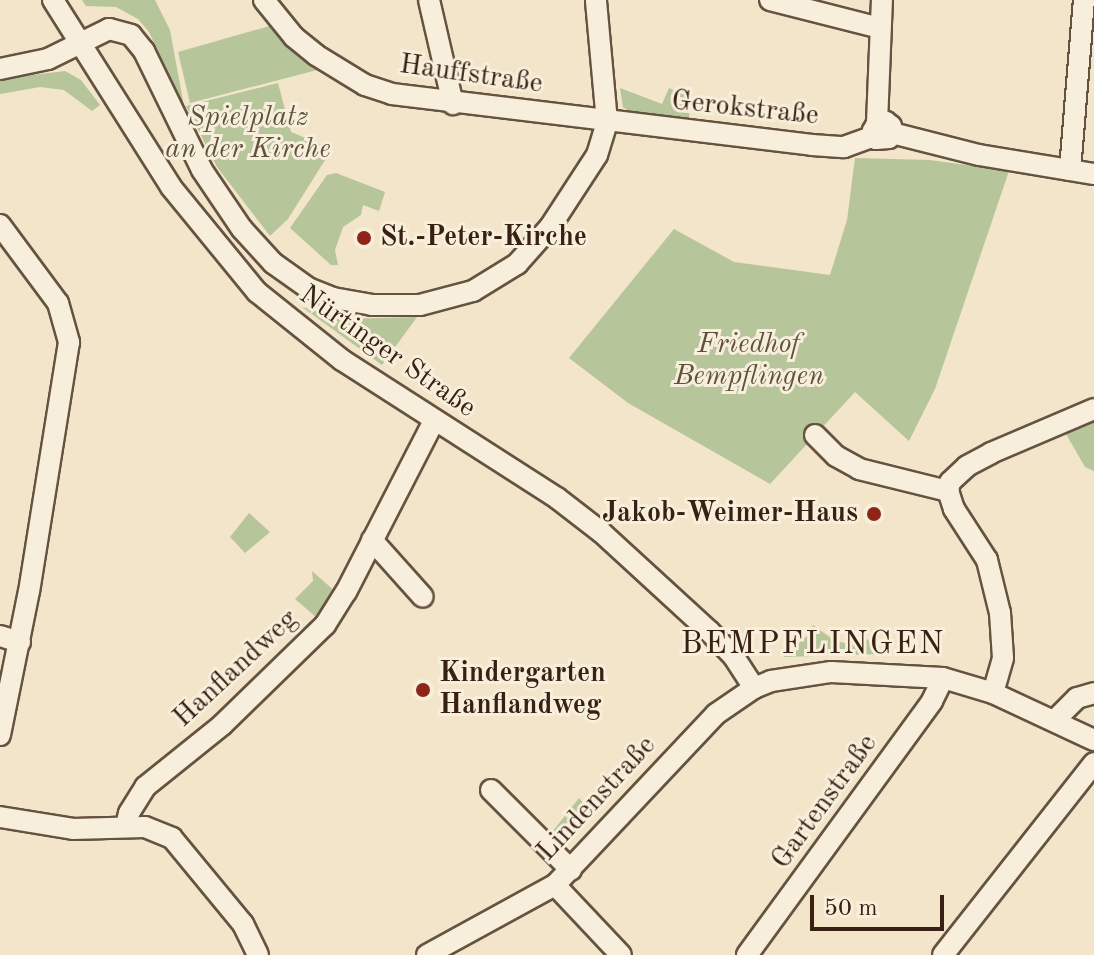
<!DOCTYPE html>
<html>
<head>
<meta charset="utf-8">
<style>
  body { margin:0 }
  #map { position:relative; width:1094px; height:955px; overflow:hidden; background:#f2e5c9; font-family:"Old Standard TT",serif }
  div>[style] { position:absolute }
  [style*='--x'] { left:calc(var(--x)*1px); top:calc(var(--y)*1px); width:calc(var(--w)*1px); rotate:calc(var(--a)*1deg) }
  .green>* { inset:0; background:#b7c59a }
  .roads { filter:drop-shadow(2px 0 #665240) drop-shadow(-2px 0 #665240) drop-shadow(0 2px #665240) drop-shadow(0 -2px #665240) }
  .minor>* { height:20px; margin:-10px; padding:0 10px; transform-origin:10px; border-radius:10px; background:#f7eedc }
  .dots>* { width:22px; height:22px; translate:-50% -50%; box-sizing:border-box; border:4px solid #f7eedc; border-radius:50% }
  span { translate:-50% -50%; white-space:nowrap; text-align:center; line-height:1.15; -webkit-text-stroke:6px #f7eedc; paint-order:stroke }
  .street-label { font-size:28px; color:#382113 }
  .park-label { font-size:28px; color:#5e523c; font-style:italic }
  .poi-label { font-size:28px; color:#382113; font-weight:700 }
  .left { translate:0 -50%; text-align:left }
  .right { translate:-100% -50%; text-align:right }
  .quarter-label { font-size:32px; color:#382113; letter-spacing:2px }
  .scale { position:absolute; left:810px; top:895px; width:134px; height:36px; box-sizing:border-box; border:4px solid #382113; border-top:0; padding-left:10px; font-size:24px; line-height:28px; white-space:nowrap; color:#382113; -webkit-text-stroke:6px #f7eedc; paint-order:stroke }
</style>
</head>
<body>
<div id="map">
  <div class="green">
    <i style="clip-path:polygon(82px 0,155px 0,170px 30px,184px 106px,149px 32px,138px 19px,116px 7px,86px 6px)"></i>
    <i style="clip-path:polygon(273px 25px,321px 69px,190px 103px,178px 52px)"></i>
    <i style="clip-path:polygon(65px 71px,81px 80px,100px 105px,92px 111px,64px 90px,40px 87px,0 94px,0 79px)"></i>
    <i style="clip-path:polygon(278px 83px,291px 132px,332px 149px,288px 219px,270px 236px,217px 167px,186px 106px)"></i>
    <i style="clip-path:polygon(620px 88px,662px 104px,669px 88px,690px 97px,689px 118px,630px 112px,623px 107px)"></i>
    <i style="clip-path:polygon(855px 158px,930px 160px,1009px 171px,935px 389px,909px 441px,855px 392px,770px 484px,628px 403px,569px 358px,674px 229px,734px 262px,830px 275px,847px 220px)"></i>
    <i style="clip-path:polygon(336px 173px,385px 192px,379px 211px,363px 205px,361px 215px,343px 227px,335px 250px,338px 265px,331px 265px,290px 228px,327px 175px)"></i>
    <i style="clip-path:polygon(302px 307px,345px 319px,417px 317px,382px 365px)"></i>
    <i style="clip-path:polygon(1094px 415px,1094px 471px,1085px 467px,1066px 434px,1040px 445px,1036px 439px)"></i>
    <i style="clip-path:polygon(249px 513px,270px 532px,245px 553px,230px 537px)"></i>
    <i style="clip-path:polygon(312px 571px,337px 593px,317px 618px,295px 599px,313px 581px)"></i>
    <i style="clip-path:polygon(813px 625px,835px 641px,845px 643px,867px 639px,880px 654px,783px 657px,807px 636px)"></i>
    <i style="clip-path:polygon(579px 798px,592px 813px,564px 845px,558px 845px,549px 836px)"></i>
  </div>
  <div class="roads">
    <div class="minor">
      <i style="--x:53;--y:0;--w:221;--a:57.7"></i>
      <i style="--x:171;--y:187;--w:136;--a:50.7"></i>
      <i style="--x:257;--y:292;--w:109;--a:38.7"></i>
      <i style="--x:342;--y:360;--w:255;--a:32.7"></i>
      <i style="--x:557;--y:498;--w:56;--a:37.7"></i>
      <i style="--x:601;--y:532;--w:147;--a:42.5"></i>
      <i style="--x:709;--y:631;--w:36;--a:46"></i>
      <i style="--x:734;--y:657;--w:37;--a:57"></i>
      <i style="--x:264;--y:0;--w:48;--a:51"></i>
      <i style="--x:294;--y:37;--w:28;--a:39"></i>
      <i style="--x:316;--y:55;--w:57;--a:31.5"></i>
      <i style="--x:365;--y:85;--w:28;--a:18"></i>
      <i style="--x:392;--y:94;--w:423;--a:6.9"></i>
      <i style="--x:812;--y:145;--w:32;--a:4"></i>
      <i style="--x:844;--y:147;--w:32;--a:-20"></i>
      <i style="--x:429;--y:0;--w:107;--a:77"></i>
      <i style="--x:770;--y:0;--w:114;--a:14.3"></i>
      <i style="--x:0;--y:69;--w:49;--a:-11.8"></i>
      <i style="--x:48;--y:59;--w:68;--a:-26.2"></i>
      <i style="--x:109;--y:29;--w:23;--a:15"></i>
      <i style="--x:131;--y:35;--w:21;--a:51"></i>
      <i style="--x:144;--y:51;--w:132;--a:64"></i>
      <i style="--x:202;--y:170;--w:71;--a:55.9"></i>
      <i style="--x:242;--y:229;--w:46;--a:47.6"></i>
      <i style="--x:273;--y:263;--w:43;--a:35.5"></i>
      <i style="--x:308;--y:288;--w:27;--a:22"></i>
      <i style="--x:333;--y:298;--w:39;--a:10"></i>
      <i style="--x:371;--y:305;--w:49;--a:0"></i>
      <i style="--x:420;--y:305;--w:55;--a:-14.8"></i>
      <i style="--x:473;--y:291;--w:52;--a:-31.5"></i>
      <i style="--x:517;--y:264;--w:50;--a:-48.3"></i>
      <i style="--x:550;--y:227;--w:86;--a:-56.9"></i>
      <i style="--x:597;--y:155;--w:34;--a:-73"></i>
      <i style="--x:607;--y:122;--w:122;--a:-95.2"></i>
      <i style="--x:877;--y:123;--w:9;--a:-6"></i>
      <i style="--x:886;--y:122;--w:6;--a:39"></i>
      <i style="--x:891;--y:126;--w:12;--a:99"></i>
      <i style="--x:889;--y:138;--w:13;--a:176"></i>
      <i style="--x:876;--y:139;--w:9;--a:-111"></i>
      <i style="--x:873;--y:131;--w:9;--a:-63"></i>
      <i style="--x:877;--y:123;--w:123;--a:-87.7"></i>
      <i style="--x:892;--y:133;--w:90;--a:14.2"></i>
      <i style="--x:979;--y:155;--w:117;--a:9.4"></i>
      <i style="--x:1070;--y:170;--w:171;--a:-85.3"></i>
      <i style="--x:0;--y:225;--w:97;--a:53.4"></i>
      <i style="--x:58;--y:303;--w:41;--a:74.2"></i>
      <i style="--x:69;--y:342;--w:252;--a:99.1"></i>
      <i style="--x:29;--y:591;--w:147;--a:101.4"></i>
      <i style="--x:815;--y:435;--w:30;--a:45"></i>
      <i style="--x:836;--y:456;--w:26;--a:29"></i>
      <i style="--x:859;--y:469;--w:92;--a:13.9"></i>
      <i style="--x:372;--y:540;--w:76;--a:48.2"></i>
      <i style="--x:0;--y:636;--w:21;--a:17"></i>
      <i style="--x:993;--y:693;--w:36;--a:-74"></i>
      <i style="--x:1003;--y:658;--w:45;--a:-93.8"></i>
      <i style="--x:1000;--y:613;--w:55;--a:-103.8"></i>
      <i style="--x:987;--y:560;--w:61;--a:-122.9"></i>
      <i style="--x:954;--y:509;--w:19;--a:-108"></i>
      <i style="--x:948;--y:491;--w:9;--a:-77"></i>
      <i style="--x:950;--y:482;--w:23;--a:-43"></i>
      <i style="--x:967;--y:466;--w:27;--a:-28"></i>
      <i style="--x:991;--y:453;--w:112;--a:-23.1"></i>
      <i style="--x:1055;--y:720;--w:31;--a:-45"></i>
      <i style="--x:1077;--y:698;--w:18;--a:-16"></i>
      <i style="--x:491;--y:790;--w:113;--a:45"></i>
      <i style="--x:0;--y:817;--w:74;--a:9.3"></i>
      <i style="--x:73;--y:829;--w:72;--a:-1.6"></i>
      <i style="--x:145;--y:827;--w:29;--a:22"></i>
      <i style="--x:172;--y:838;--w:112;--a:50.5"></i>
      <i style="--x:243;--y:924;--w:34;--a:64"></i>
      <i style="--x:126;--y:826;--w:13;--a:-77"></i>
      <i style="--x:129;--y:813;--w:31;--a:-58"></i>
      <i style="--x:145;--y:787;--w:99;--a:-38.8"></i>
      <i style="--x:222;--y:725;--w:144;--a:-44.2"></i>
      <i style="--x:325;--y:625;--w:39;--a:-58"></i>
      <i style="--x:346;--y:592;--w:192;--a:-62.8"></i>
      <i style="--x:555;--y:885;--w:96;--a:46.7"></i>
      <i style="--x:427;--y:955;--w:146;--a:-28.7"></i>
      <i style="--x:555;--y:885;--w:235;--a:-46.7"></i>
      <i style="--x:716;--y:714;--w:46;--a:-34.4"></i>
      <i style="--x:754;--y:688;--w:18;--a:-22"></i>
      <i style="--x:771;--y:681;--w:61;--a:-8.5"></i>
      <i style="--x:831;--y:672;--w:112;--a:3.1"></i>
      <i style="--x:943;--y:678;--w:52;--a:16.7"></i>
      <i style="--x:993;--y:693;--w:111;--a:25"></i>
      <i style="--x:747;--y:955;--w:314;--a:-53.9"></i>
      <i style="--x:932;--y:701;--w:25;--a:-64"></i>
      <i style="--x:943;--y:955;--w:244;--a:-51.8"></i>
    </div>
  </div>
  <div class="dots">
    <i style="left:364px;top:238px;background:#8f2418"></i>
    <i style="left:874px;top:514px;background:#8f2418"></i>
    <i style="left:423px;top:690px;background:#8f2418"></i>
  </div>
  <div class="street-label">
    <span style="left:471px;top:75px;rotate:8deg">Hauffstraße</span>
    <span style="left:745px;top:109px;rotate:6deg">Gerokstraße</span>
    <span style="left:387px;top:352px;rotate:35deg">Nürtinger Straße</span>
    <span style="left:236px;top:669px;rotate:-43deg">Hanflandweg</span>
    <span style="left:597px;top:799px;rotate:-47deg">Lindenstraße</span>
    <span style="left:825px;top:802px;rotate:-54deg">Gartenstraße</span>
  </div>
  <div class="park-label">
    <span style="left:248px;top:134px">Spielplatz<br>an der Kirche</span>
    <span style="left:749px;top:361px">Friedhof<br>Bempflingen</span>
  </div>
  <div class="poi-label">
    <span class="left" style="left:380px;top:238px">St.-Peter-Kirche</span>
    <span class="right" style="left:858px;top:514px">Jakob-Weimer-Haus</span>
    <span class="left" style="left:439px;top:690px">Kindergarten<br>Hanflandweg</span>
  </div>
  <div class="quarter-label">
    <span style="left:813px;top:645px">BEMPFLINGEN</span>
  </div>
  <div class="scale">50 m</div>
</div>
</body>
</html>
